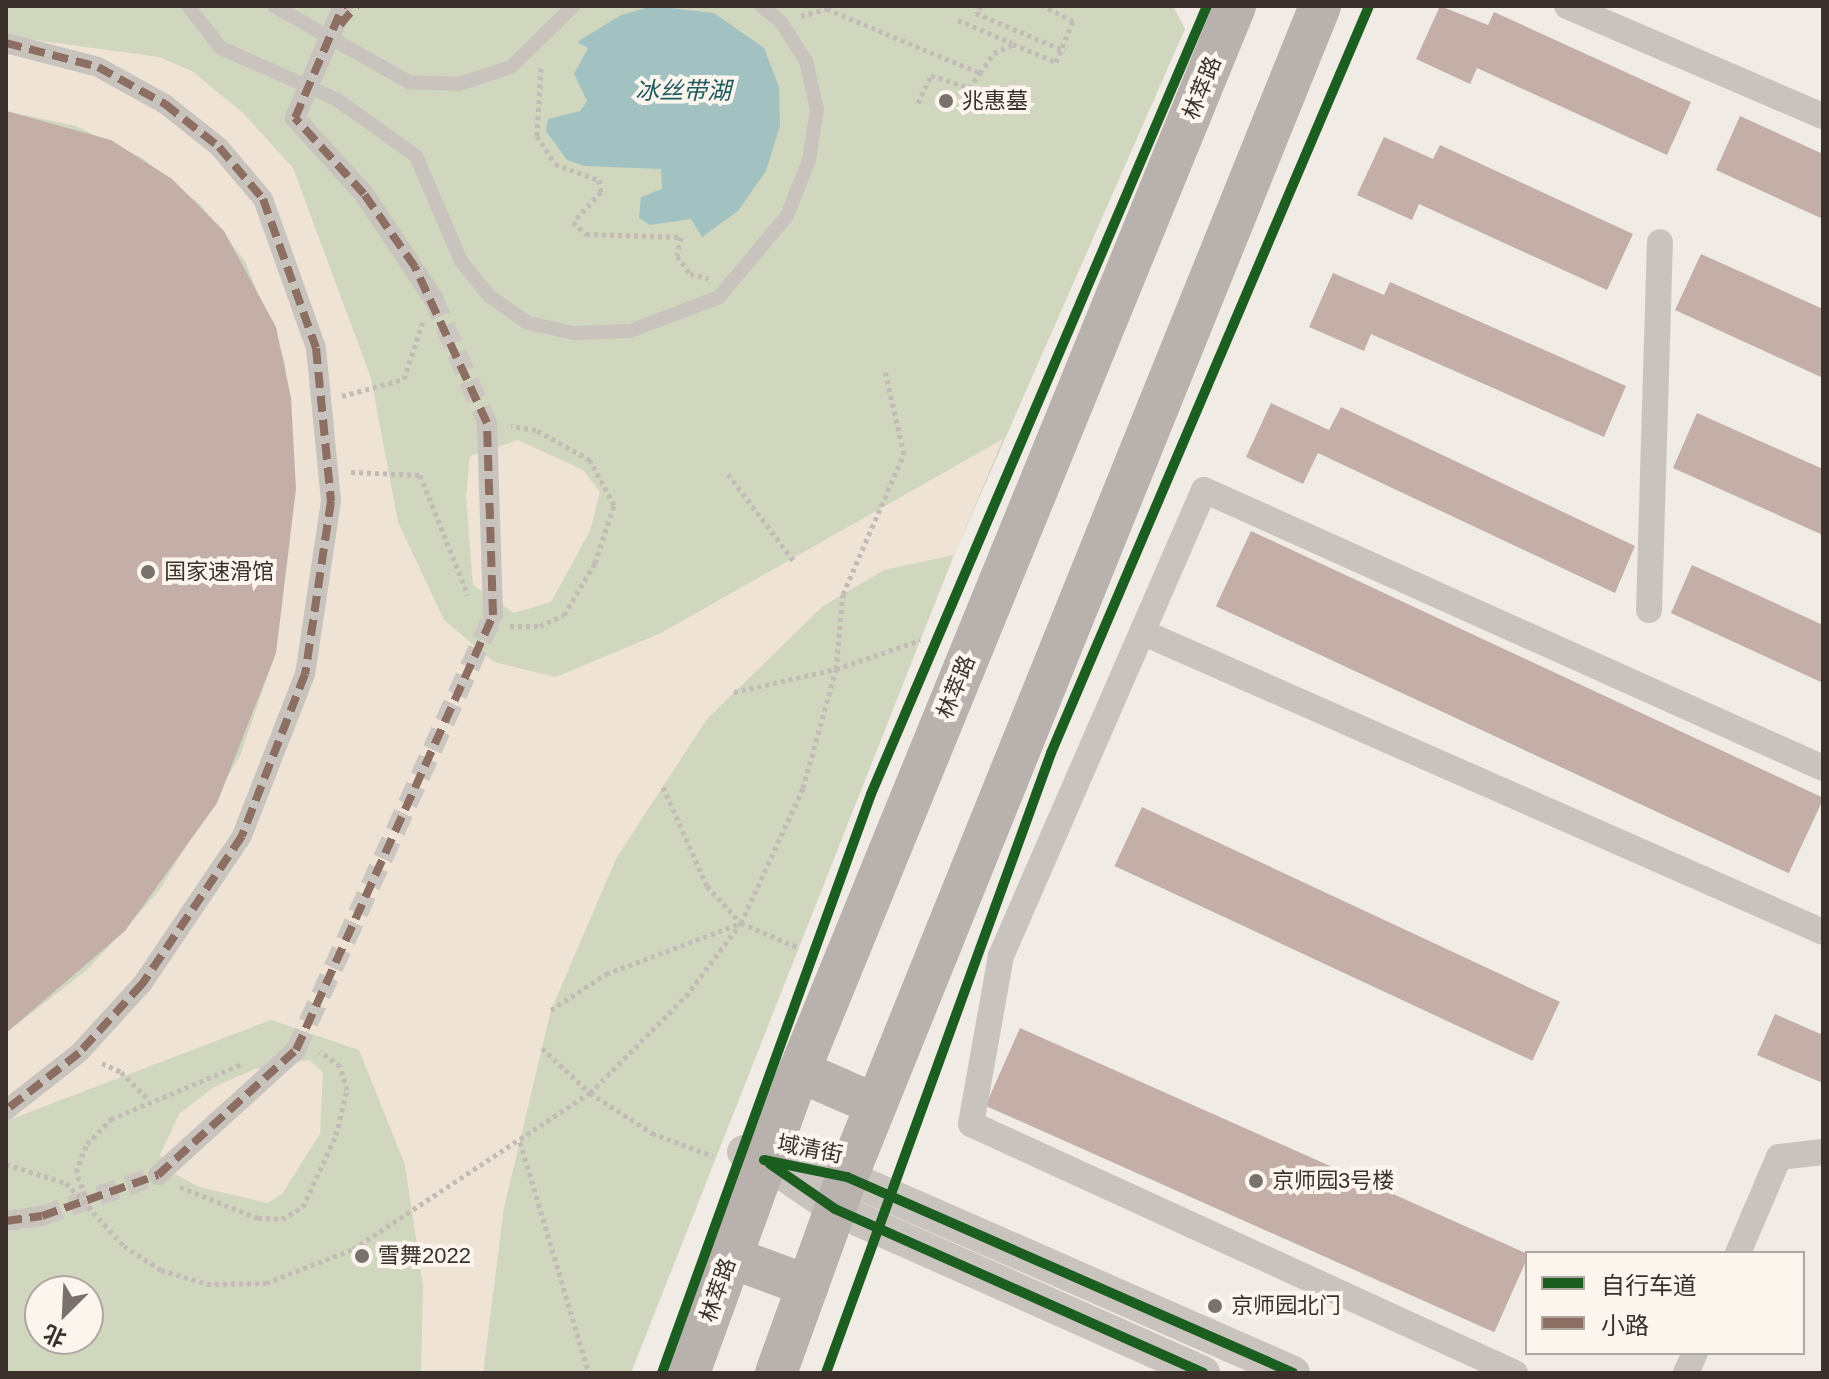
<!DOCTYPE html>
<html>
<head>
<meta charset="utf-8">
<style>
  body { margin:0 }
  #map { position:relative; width:1829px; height:1379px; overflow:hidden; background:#f0ebe5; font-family:Helvetica,"Noto Sans SC",sans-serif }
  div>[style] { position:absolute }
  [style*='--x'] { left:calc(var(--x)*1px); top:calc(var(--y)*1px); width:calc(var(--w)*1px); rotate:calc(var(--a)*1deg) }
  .green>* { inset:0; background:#d1d6bf }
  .plaza>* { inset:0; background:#eee3d5 }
  .water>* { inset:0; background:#a1c2c1 }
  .building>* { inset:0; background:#c3afa7; transform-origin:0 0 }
  .pedestrian-tunnel>* { height:20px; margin-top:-10px; transform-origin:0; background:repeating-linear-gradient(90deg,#ccc6c0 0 20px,transparent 0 30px) }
  .path>* { height:5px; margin-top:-2.5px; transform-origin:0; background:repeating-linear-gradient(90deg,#c2bbb6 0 4px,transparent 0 8px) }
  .service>* { height:14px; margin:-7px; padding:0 7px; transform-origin:7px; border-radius:7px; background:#c9c3be }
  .pedestrian>* { height:20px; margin:-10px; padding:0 10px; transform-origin:10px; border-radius:10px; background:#c9c3be }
  .minor>* { height:26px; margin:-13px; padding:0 13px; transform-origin:13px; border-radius:13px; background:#c9c3be }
  .tertiary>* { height:34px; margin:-17px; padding:0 17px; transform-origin:17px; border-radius:17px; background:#c9c3be }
  .primary>* { height:42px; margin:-21px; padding:0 21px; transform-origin:21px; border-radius:21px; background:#b8b1ad }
  .quiet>* { height:8px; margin-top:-4px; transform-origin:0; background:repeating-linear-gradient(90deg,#8d6e63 0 16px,transparent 0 24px) }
  .cycleway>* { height:10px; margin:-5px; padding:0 5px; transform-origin:5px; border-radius:5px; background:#1b5e20 }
  .dots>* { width:22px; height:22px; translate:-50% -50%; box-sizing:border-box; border:4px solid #fbf5ee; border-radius:50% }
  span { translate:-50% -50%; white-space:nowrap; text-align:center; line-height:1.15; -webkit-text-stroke:8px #fbf5ee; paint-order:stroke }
  .street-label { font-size:22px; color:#3b302b }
  .poi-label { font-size:22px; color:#3b302b }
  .left { translate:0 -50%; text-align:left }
  .water-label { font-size:24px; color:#1f5a5e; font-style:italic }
  .frame { position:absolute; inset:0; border:8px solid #3b302b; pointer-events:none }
  .legend { position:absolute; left:1525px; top:1251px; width:280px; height:104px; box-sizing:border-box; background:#fbf5ee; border:2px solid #aea6a0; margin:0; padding:10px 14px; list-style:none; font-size:24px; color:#3b302b }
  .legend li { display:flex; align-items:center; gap:16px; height:40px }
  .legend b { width:40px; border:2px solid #aea6a0 }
  .north { position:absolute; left:24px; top:1275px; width:80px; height:80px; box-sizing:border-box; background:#fbf5ee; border:2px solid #aea6a0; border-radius:50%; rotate:204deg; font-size:22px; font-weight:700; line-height:32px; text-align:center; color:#3b302b }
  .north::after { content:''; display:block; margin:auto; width:28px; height:36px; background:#7a716c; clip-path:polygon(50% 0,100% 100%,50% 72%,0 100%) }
</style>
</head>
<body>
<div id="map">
  <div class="green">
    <i style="clip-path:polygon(evenodd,6px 6px,1173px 6px,1185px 29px,954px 555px,631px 1373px,6px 1373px,6px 6px,40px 1291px,88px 1291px,88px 1339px,40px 1339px,40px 1291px)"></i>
  </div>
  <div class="plaza">
    <i style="clip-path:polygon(6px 36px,159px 57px,192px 71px,243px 113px,293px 168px,371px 378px,398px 522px,444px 620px,494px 662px,556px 677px,661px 633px,1003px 439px,954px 555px,884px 570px,823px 606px,707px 719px,617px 857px,551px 1010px,504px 1208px,483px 1373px,421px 1373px,423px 1285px,405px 1165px,359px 1050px,271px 1020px,6px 1121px,6px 1033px,88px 969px,159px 891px,240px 756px,276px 652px,295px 490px,285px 362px,245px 261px,200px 204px,142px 158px,76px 126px,6px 111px)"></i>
    <i style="clip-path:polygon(518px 440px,583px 470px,600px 492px,590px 531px,551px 602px,514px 613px,473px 585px,466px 496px,470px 456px)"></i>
    <i style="clip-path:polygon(309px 1060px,323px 1072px,320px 1134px,282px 1194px,268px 1203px,199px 1187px,175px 1174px,160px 1155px,179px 1114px,214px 1087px,255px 1069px)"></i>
  </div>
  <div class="water">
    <i style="clip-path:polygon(653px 6px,714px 13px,764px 48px,779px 87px,780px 126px,766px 171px,738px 211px,702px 237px,691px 219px,650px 225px,639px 218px,641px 197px,662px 189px,661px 169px,585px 166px,567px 160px,546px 131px,548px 119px,580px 111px,587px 101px,574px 74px,588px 48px,577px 42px,621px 15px)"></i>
  </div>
  <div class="building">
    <i style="clip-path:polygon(1440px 6px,1488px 25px,1494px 12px,1691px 102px,1667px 155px,1477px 68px,1470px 84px,1416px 59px)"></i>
    <i style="clip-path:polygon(6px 111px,111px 140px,172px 179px,224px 231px,276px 327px,291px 398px,296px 489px,276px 653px,217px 803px,125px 931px,6px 1033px)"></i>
    <i style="clip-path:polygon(1740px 116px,1823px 154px,1823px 219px,1716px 170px)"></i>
    <i style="clip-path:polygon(1384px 137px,1433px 159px,1440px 145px,1633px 234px,1607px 290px,1419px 204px,1412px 220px,1357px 195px)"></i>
    <i style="clip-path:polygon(1701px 254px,1823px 309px,1823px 378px,1675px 310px)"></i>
    <i style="clip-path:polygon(1333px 273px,1384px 295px,1390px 282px,1626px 386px,1604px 437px,1371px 334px,1364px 351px,1309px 327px)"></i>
    <i style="clip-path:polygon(1271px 403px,1329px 430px,1341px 407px,1635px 546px,1615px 593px,1318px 453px,1303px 484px,1246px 457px)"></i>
    <i style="clip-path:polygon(1697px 413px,1823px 469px,1823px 535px,1673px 468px)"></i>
    <i style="left:1251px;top:531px;width:632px;height:83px;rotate:25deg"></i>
    <i style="clip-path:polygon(1692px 565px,1823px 625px,1823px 683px,1671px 613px)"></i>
    <i style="left:1142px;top:807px;width:461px;height:65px;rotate:25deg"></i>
    <i style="clip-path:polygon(1775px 1014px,1823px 1035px,1823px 1083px,1757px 1055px)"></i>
    <i style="left:1020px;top:1028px;width:557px;height:85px;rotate:24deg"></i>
  </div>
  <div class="pedestrian-tunnel">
    <i style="--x:433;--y:298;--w:136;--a:66.6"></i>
    <i style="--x:296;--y:1050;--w:478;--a:-65.6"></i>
    <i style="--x:42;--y:1216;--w:123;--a:-19.5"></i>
  </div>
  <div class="path">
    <i style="--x:981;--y:6;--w:9;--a:126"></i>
    <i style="--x:976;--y:13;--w:97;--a:23.1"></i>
    <i style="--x:801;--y:16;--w:27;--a:-15"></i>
    <i style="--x:827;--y:9;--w:166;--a:22.7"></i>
    <i style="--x:980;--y:73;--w:24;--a:-55"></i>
    <i style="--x:994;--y:53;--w:21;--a:-25"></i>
    <i style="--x:1013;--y:44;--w:47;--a:22.7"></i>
    <i style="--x:1056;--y:62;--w:44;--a:-67.5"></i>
    <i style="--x:1073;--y:21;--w:33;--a:-153"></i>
    <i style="--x:958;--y:20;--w:59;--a:23.1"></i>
    <i style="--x:541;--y:68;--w:68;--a:93.4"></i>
    <i style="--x:537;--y:136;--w:33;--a:57"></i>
    <i style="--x:555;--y:164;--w:47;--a:20"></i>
    <i style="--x:599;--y:180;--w:12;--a:81"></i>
    <i style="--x:601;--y:192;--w:41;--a:133"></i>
    <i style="--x:573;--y:222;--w:18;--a:43"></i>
    <i style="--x:586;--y:234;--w:95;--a:1.8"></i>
    <i style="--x:681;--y:237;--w:19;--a:102"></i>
    <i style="--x:677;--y:256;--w:22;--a:54"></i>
    <i style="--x:690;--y:274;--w:19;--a:12"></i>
    <i style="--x:918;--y:103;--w:31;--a:-65"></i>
    <i style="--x:931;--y:75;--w:40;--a:18.9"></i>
    <i style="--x:969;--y:88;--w:19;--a:-54"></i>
    <i style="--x:342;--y:396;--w:64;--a:-15.3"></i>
    <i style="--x:404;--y:379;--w:64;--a:-71.8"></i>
    <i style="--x:351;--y:472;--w:69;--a:2.5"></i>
    <i style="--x:420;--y:475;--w:129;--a:68.2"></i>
    <i style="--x:728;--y:474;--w:108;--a:52.9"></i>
    <i style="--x:510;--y:626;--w:30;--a:0"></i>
    <i style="--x:540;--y:626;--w:26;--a:-25"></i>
    <i style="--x:564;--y:615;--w:61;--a:-59.2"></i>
    <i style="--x:595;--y:563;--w:61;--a:-71.9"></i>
    <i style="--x:614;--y:505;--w:51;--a:-118.1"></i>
    <i style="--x:590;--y:460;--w:62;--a:-150.9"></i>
    <i style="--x:536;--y:430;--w:25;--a:-171"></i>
    <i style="--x:734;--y:692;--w:105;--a:-12.7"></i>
    <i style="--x:836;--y:669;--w:89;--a:-19"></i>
    <i style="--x:663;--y:787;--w:108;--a:66"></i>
    <i style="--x:707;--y:886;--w:50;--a:47.4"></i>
    <i style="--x:551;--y:1010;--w:66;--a:-33.2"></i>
    <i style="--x:606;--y:974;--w:144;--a:-20.7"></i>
    <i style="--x:741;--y:923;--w:61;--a:23.2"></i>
    <i style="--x:542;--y:1048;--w:66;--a:43.2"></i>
    <i style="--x:590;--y:1093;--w:74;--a:32.8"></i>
    <i style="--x:652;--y:1133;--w:65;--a:20.7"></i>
    <i style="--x:102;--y:1063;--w:21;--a:25"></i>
    <i style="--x:121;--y:1072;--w:40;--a:45"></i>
    <i style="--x:520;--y:1142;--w:241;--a:73.4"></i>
    <i style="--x:6;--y:1164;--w:63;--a:17.6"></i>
    <i style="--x:66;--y:1183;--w:86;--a:47.4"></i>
    <i style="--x:124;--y:1246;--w:44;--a:33"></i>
    <i style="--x:161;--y:1270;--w:48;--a:16.9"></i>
    <i style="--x:207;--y:1284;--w:59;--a:-1"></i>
    <i style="--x:266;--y:1283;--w:93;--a:-21.3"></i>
    <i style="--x:353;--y:1249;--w:284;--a:-33.4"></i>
    <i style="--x:590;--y:1093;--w:136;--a:-45.3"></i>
    <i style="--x:686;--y:996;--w:91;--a:-53"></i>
    <i style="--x:741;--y:923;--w:149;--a:-65.3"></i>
    <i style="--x:803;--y:788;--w:123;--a:-74.5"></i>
    <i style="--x:836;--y:669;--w:75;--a:-84.7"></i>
    <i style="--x:843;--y:594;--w:153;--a:-66.5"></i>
    <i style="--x:904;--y:454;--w:85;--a:-102.9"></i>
    <i style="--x:180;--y:1187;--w:84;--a:21.7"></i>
    <i style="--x:258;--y:1218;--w:24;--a:2"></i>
    <i style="--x:282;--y:1219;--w:24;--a:-30"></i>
    <i style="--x:303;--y:1207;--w:79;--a:-65.4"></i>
    <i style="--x:336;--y:1135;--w:46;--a:-76.3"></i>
    <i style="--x:347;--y:1090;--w:25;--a:-106"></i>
    <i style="--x:340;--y:1066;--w:25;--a:-143"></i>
    <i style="--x:91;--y:1210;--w:41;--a:-111.5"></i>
    <i style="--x:76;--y:1172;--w:30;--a:-69"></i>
    <i style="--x:87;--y:1144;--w:35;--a:-46"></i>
    <i style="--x:111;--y:1119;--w:144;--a:-22.8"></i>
  </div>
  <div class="service">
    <i style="--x:188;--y:6;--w:53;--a:51.8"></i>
    <i style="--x:221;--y:48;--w:126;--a:23.9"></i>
    <i style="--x:336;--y:99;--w:98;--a:35.5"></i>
    <i style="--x:416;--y:156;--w:114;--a:66.8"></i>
    <i style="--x:461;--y:261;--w:45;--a:51.3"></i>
    <i style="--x:489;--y:296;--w:47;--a:34.7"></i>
    <i style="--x:528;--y:323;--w:47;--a:12.3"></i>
    <i style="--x:574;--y:333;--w:56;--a:-2"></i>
    <i style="--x:630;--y:331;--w:95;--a:-20.9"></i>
    <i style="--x:719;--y:297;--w:106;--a:-50"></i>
    <i style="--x:787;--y:216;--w:60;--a:-68.6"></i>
    <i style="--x:809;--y:160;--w:52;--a:-81.1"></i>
    <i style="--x:817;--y:109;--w:49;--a:-102.9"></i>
    <i style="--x:806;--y:61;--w:46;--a:-122.7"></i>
    <i style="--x:781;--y:22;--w:26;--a:-141"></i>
    <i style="--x:274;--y:6;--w:155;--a:29.4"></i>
    <i style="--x:409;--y:82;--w:50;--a:2.3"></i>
    <i style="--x:459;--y:84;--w:55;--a:-18.1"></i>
    <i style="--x:511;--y:67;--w:87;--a:-44.5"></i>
  </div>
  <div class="pedestrian">
    <i style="--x:343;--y:6;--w:122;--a:113.2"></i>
    <i style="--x:295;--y:118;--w:103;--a:47.8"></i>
    <i style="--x:364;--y:194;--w:125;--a:56.4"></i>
    <i style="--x:6;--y:43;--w:95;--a:14.6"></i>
    <i style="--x:98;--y:67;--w:77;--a:28.9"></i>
    <i style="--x:165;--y:104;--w:69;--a:38.5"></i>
    <i style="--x:219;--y:147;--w:68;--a:49.8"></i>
    <i style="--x:263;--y:199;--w:158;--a:70.4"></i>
    <i style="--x:316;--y:348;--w:154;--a:84.4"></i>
    <i style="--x:331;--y:501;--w:175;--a:98.5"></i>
    <i style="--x:305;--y:674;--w:174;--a:111.3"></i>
    <i style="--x:242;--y:836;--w:179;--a:124"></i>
    <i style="--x:142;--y:984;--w:93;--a:132.4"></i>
    <i style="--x:79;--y:1053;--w:93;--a:142"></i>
    <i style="--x:487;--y:423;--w:192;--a:88.2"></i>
    <i style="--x:158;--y:1175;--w:186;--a:-42.2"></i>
    <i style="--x:6;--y:1221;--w:36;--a:-8"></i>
  </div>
  <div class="minor">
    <i style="--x:1567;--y:6;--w:279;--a:23.3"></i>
    <i style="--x:1649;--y:610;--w:368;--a:-88.3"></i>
    <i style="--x:1142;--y:632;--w:744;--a:23.77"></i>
    <i style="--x:1738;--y:1253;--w:104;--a:-66.9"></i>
    <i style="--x:1779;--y:1157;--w:44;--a:-6.5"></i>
    <i style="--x:1515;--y:1373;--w:598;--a:-155.41"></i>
    <i style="--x:971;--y:1124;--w:171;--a:-79.9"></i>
    <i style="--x:1001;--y:956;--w:508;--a:-66.46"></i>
    <i style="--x:1204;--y:490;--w:679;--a:24.19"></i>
    <i style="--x:1686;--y:1373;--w:22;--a:-66"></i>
  </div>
  <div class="tertiary">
    <i style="--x:744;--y:1152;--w:106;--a:13.6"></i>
    <i style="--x:847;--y:1177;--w:487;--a:23.7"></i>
    <i style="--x:777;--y:1169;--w:70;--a:34.6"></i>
    <i style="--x:835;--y:1209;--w:403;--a:24"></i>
  </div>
  <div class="primary">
    <i style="--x:799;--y:1071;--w:84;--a:23.8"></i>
    <i style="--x:730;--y:1257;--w:83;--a:20.4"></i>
    <i style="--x:689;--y:1373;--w:307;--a:-70"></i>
    <i style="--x:794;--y:1084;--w:1165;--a:-67.75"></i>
    <i style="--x:776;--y:1373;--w:208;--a:-70.1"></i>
    <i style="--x:847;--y:1177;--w:1263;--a:-68"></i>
  </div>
  <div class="quiet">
    <i style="--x:340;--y:25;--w:25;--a:-50"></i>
    <i style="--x:6;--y:43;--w:95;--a:14.6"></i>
    <i style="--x:98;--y:67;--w:77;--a:28.9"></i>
    <i style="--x:165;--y:104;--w:69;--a:38.5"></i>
    <i style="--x:219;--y:147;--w:68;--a:49.8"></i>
    <i style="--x:263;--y:199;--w:158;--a:70.4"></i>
    <i style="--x:316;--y:348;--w:154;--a:84.4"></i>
    <i style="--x:331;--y:501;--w:175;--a:98.5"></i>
    <i style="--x:305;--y:674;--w:174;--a:111.3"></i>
    <i style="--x:242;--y:836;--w:179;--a:124"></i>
    <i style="--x:142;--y:984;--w:93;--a:132.4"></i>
    <i style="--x:79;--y:1053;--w:93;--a:142"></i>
    <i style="--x:6;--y:1221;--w:36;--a:-8"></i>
    <i style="--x:42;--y:1216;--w:123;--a:-19.5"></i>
    <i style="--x:158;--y:1175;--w:186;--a:-42.2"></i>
    <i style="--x:296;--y:1050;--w:478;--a:-65.6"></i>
    <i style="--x:493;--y:615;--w:192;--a:-91.8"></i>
    <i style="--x:487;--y:423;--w:172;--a:-114.8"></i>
    <i style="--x:415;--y:267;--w:89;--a:-124.9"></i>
    <i style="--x:364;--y:194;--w:103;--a:-132.2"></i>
    <i style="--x:295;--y:118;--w:122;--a:-66.8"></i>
  </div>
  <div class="cycleway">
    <i style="--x:764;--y:1160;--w:85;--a:11.6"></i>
    <i style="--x:847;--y:1177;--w:487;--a:23.7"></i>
    <i style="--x:770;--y:1164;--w:79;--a:34.7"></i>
    <i style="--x:835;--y:1209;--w:403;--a:24"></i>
    <i style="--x:662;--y:1373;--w:616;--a:-70.15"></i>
    <i style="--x:871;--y:794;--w:857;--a:-66.91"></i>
    <i style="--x:826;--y:1373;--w:660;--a:-70.05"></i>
    <i style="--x:1051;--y:753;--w:812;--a:-66.94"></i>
  </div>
  <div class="dots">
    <i style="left:946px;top:101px;background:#7a716c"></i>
    <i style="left:148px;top:572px;background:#7a716c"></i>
    <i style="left:1256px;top:1181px;background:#7a716c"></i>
    <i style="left:362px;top:1256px;background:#7a716c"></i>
    <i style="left:1215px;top:1306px;background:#7a716c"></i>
  </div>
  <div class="street-label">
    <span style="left:1202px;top:88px;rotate:-68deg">林萃路</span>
    <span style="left:956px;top:687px;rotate:-68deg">林萃路</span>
    <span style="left:810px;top:1149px;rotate:11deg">域清街</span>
    <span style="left:718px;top:1290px;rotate:-71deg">林萃路</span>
  </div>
  <div class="poi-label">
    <span class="left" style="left:962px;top:101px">兆惠墓</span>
    <span class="left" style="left:164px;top:572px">国家速滑馆</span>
    <span class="left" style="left:1272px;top:1181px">京师园3号楼</span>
    <span class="left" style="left:378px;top:1256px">雪舞2022</span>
    <span class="left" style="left:1231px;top:1306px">京师园北门</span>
  </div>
  <div class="water-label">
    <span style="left:683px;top:91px">冰丝带湖</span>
  </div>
  <div class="frame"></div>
  <ul class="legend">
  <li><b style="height:10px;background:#1b5e20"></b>自行车道</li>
  <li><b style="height:10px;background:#8d6e63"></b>小路</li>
  </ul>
  <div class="north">北</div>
</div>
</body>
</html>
